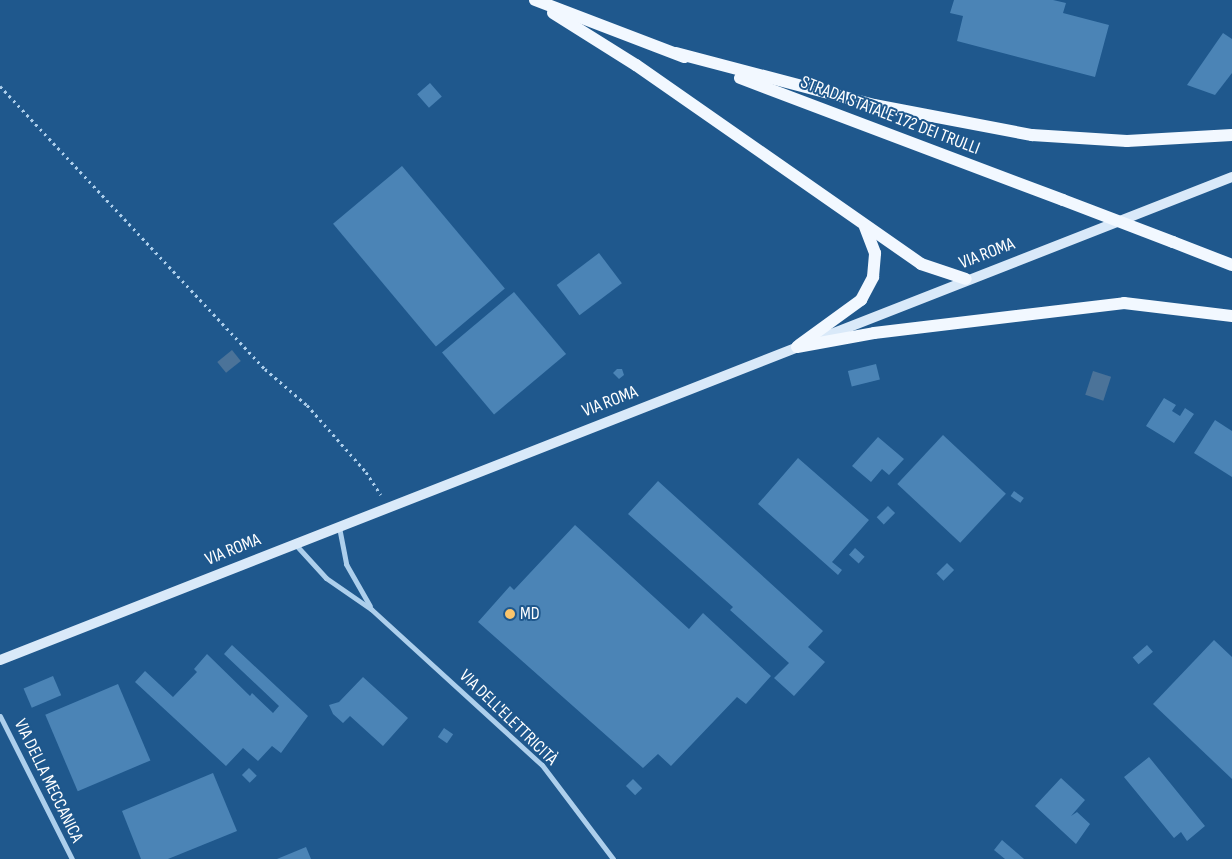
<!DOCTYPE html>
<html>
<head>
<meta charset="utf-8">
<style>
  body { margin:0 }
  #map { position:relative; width:1232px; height:859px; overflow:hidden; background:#1f588d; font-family:"Sofia Sans Condensed",sans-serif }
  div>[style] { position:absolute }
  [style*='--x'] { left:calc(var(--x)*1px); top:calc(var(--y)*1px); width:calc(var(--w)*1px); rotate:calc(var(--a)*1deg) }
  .water>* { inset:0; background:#4b7399; transform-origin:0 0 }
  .building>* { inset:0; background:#4b84b6; transform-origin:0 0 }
  .path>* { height:3px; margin-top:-1.5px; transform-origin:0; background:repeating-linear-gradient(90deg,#adcfec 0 2.5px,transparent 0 6.5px) }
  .street>* { height:5px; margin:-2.5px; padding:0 2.5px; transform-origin:2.5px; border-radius:2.5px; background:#adcfec }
  .secondary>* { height:10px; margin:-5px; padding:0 5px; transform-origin:5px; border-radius:5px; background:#d9e9f9 }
  .primary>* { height:12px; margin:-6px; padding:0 6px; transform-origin:6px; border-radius:6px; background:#f2f8ff }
  .primary-bridge>* { height:12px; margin:-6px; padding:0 6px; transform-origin:6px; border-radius:6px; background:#f2f8ff }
  .dots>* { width:14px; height:14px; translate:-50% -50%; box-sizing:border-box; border:2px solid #1f588d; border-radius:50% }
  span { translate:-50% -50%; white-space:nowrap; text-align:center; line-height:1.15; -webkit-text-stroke:4px #1f588d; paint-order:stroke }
  .street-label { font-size:18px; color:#fff }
  .poi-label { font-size:18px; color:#fff }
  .left { translate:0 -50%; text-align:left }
</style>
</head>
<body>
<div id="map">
  <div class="water">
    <i style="left:232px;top:350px;width:14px;height:19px;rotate:51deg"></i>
    <i style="left:1093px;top:371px;width:19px;height:25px;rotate:18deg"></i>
  </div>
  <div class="building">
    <i style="clip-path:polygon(954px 0,1053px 0,1066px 3px,1063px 13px,1109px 25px,1095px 77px,957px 41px,963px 16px,950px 13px)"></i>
    <i style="clip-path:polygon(1223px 33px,1232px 39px,1232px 73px,1215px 95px,1187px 85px)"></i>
    <i style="left:430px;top:83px;width:18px;height:17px;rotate:49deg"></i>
    <i style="left:402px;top:166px;width:160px;height:90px;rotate:50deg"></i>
    <i style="left:599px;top:253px;width:38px;height:53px;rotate:53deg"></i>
    <i style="left:514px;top:292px;width:81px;height:94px;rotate:50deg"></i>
    <i style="left:876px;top:364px;width:16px;height:29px;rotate:76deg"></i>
    <i style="clip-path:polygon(617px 369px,622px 369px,624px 375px,619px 379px,613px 373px)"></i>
    <i style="clip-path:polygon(1164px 398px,1176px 405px,1172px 411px,1180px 416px,1185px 408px,1194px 414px,1174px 443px,1146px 426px)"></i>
    <i style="clip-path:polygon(1215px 420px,1232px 431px,1232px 477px,1194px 453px)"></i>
    <i style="left:943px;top:435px;width:86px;height:67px;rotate:43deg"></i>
    <i style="clip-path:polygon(878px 437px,904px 459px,889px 475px,882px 469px,871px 482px,852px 466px)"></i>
    <i style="clip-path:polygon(798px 458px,869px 520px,832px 562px,842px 570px,838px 575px,758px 504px)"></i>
    <i style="clip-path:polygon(658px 481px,823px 631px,808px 647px,825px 662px,794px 696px,774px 678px,789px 663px,730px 610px,733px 607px,628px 514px)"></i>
    <i style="left:1014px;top:491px;width:12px;height:6px;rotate:35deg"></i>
    <i style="left:888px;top:506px;width:10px;height:16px;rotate:45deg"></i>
    <i style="clip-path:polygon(575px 525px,689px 629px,703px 613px,771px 676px,746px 704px,737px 697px,671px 766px,658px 754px,643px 768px,478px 622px,510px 586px,514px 590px)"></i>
    <i style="left:855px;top:548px;width:13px;height:9px;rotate:42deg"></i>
    <i style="left:947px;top:563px;width:10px;height:15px;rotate:45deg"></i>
    <i style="clip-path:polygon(1214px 640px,1232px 657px,1232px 779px,1153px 704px)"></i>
    <i style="clip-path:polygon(232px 645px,308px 716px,281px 753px,272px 746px,258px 761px,243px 748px,226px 766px,135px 682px,145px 671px,173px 697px,197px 672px,194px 669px,207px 654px,250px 696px,252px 693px,273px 713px,279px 706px,224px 654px)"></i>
    <i style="left:1147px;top:645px;width:9px;height:19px;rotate:49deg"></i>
    <i style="left:53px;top:676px;width:21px;height:32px;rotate:67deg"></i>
    <i style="clip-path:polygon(363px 677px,408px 718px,383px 746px,350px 716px,343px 723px,333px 714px,329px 705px,339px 702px)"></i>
    <i style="left:118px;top:684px;width:83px;height:79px;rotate:67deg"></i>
    <i style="left:444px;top:728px;width:11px;height:11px;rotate:34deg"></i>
    <i style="clip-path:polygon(1149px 757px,1205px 826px,1187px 841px,1181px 832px,1174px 838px,1124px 777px)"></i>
    <i style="left:249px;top:768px;width:11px;height:10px;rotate:45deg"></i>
    <i style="clip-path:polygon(213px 773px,237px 831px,168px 859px,141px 859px,122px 811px)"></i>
    <i style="clip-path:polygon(1061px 778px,1085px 800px,1071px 816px,1077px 812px,1090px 824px,1076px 844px,1035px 806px)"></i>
    <i style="left:633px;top:779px;width:13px;height:10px;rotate:45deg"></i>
    <i style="clip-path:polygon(1002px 840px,1024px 859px,1005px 859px,994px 850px)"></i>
    <i style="clip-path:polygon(306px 847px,311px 859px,277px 859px)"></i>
  </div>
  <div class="path">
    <i style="--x:0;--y:86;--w:388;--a:46.9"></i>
    <i style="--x:265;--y:369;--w:55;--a:40.6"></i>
    <i style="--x:307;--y:405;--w:89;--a:48.6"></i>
    <i style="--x:366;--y:472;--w:27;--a:57"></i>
  </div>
  <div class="street">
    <i style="--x:339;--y:527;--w:38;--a:79"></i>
    <i style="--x:346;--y:564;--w:48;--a:60.3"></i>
    <i style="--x:295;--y:544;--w:46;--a:47.6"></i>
    <i style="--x:326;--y:578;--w:55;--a:34.6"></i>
    <i style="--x:371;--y:609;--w:231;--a:42.4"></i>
    <i style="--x:542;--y:765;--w:118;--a:52.9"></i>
    <i style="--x:0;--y:716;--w:160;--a:63.3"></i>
  </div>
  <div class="secondary">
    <i style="--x:0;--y:660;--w:1323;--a:-21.41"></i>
  </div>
  <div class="primary">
    <i style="--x:535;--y:0;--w:160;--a:20.9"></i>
    <i style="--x:553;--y:13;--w:98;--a:32.1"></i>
    <i style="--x:636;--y:65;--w:348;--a:34.9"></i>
    <i style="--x:921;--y:264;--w:47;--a:18.4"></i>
    <i style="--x:676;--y:53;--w:205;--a:14.7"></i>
    <i style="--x:874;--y:105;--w:161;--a:10.8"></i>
    <i style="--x:1032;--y:135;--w:95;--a:3.6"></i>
    <i style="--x:1127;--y:141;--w:105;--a:-3.3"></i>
    <i style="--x:740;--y:78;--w:345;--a:20.7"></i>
    <i style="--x:1173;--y:242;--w:63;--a:21.3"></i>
    <i style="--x:799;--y:345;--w:77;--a:-36"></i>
    <i style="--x:861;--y:300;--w:26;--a:-62"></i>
    <i style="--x:873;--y:277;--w:24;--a:-85"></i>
    <i style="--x:875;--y:253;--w:28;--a:-111"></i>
    <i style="--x:797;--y:347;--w:78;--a:-10.3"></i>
    <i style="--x:874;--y:333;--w:252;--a:-6.8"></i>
    <i style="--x:1124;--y:303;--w:109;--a:6.9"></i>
  </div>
  <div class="primary-bridge">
    <i style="--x:1063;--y:200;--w:118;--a:20.9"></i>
  </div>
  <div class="dots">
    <i style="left:510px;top:614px;background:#fac56c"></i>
  </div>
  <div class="street-label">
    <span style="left:890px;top:116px;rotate:21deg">STRADA STATALE 172 DEI TRULLI</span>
    <span style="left:987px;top:254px;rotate:-21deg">VIA ROMA</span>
    <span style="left:610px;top:402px;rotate:-21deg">VIA ROMA</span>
    <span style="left:233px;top:550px;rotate:-22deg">VIA ROMA</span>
    <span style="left:508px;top:718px;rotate:44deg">VIA DELL'ELETTRICITÀ</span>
    <span style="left:48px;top:781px;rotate:64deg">VIA DELLA MECCANICA</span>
  </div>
  <div class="poi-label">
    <span class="left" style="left:520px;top:614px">MD</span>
  </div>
</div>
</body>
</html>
